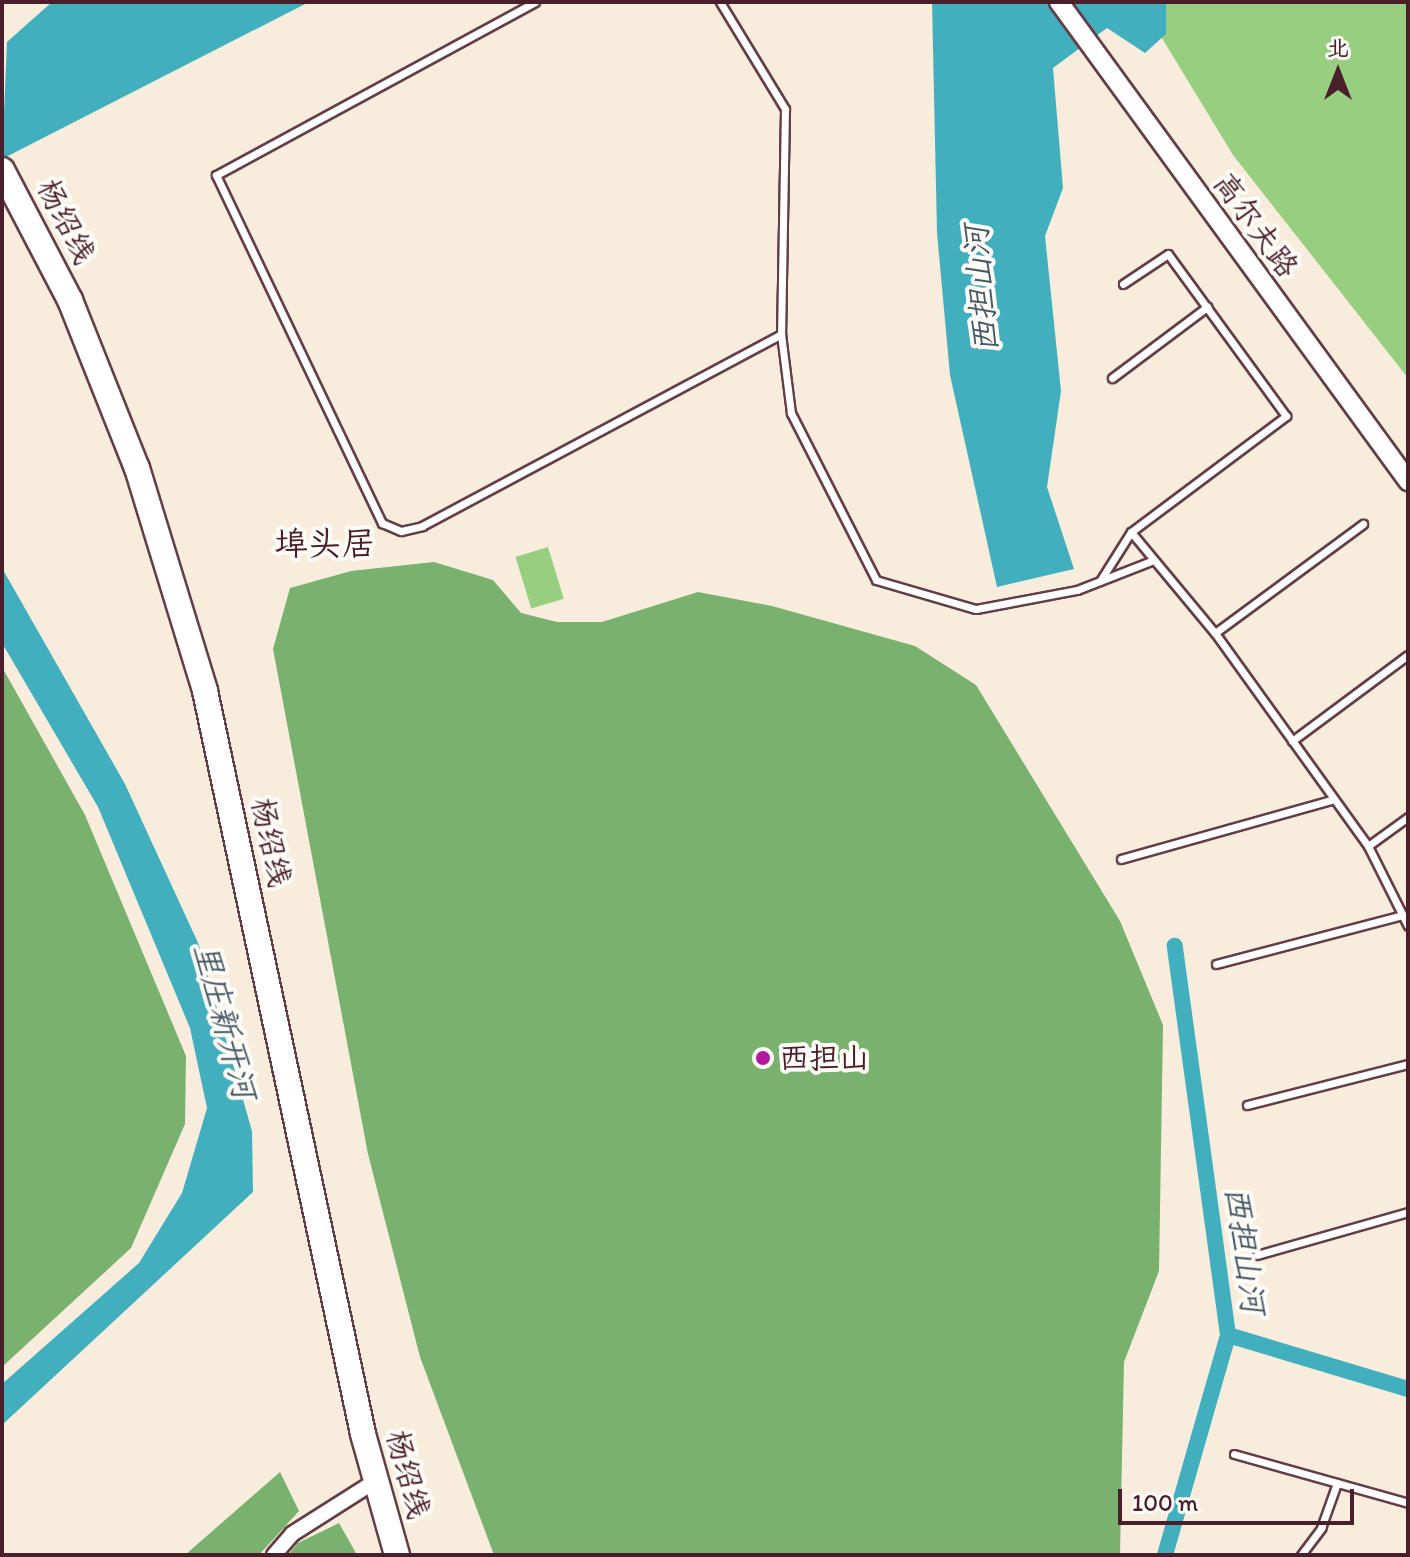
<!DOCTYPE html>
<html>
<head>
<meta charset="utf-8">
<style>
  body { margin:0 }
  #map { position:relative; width:1410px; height:1557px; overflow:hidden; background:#f8eddc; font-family:Itim,"LXGW WenKai TC",sans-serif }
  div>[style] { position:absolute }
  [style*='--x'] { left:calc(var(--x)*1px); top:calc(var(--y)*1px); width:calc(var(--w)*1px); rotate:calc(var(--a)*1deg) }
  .green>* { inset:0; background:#97ce7f; transform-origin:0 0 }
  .forest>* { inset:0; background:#79b16e }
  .water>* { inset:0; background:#42afbf }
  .canal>* { height:16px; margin:-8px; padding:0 8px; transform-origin:8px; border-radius:8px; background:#42afbf }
  .roads { filter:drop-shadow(2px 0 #643e46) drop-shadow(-2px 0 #643e46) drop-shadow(0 2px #643e46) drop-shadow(0 -2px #643e46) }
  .service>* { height:7px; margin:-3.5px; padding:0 3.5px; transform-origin:3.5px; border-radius:3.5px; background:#fff }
  .minor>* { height:14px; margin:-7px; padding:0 7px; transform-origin:7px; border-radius:7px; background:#fff }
  .tertiary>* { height:18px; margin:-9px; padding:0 9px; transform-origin:9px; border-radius:9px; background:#fff }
  .primary>* { height:24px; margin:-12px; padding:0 12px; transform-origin:12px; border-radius:12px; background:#fff }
  .dots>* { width:22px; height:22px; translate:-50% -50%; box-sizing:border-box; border:4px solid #fdfcf7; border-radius:50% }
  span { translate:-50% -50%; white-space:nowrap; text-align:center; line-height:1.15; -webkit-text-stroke:8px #fdfcf7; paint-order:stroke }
  .street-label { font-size:30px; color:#4a1f2b }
  .poi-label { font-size:30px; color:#4a1f2b }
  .left { translate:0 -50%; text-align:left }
  .water-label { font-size:32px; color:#475966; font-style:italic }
  .quarter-label { font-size:34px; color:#4a1f2b }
  .frame { position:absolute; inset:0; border:4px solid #4a1f2b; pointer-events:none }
  .north { position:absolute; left:1298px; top:32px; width:80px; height:80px; -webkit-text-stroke:6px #fdfcf7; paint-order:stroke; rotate:0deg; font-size:22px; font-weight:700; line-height:32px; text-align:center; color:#4a1f2b }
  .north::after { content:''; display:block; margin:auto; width:28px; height:36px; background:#4a1f2b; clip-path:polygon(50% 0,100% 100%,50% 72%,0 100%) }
  .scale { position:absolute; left:1118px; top:1489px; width:236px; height:36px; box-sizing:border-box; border:4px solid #4a1f2b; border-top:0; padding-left:10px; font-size:24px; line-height:28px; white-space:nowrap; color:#4a1f2b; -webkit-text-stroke:6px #fdfcf7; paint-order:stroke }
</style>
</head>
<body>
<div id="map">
  <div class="green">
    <i style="clip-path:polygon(1140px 2px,1408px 2px,1408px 378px,1233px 155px)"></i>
    <i style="left:548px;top:547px;width:54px;height:34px;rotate:73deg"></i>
  </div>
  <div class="forest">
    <i style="clip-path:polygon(434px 562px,493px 580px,521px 613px,557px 622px,602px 622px,698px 592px,772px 606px,915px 646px,976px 685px,1120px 921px,1163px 1025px,1159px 1271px,1124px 1362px,1120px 1555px,494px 1555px,420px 1357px,368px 1154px,273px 649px,290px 588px,351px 571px)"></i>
    <i style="clip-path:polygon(2px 667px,85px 815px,186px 1056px,185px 1124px,131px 1248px,2px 1367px)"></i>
    <i style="clip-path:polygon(280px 1472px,299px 1511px,259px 1555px,185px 1555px)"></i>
    <i style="clip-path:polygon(339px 1523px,357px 1555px,288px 1555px,298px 1543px)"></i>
  </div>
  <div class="water">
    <i style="clip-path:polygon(52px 2px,309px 2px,2px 159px,7px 42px)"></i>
    <i style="clip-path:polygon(932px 2px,1166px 2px,1166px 34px,1145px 53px,1107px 28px,1053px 68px,1063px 188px,1045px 236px,1061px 391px,1047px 487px,1074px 569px,997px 587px,950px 375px,937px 233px)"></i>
    <i style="clip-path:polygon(2px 568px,125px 784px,199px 945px,252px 1131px,253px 1192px,2px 1425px,2px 1384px,139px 1263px,182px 1193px,207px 1108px,190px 1028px,98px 807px,2px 643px)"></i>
  </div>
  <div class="canal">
    <i style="--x:1228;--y:1335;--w:188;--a:16.7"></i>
    <i style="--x:1165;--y:1555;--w:229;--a:-74"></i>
    <i style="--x:1228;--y:1335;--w:393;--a:-97.8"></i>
  </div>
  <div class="roads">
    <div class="service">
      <i style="--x:535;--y:2;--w:363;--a:151.5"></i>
      <i style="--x:216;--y:175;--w:386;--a:64.5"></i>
      <i style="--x:382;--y:523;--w:21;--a:23"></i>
      <i style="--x:401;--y:531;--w:22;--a:-13"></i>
      <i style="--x:422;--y:526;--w:407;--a:-28.1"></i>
      <i style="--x:720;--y:2;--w:125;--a:58.7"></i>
      <i style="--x:785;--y:109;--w:225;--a:91"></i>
      <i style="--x:781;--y:334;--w:80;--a:82.8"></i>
      <i style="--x:791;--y:413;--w:187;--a:63"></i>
      <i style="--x:876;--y:580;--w:104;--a:16.2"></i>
      <i style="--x:976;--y:609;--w:103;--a:-10.7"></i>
      <i style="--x:1077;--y:590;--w:79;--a:-21.4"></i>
      <i style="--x:1112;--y:378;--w:119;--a:-36.8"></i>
      <i style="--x:1131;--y:532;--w:131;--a:50.3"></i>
      <i style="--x:1215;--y:633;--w:262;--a:54.3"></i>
      <i style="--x:1368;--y:846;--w:89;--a:63.4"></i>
      <i style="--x:1100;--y:581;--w:58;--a:-57.7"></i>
      <i style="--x:1131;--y:532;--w:194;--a:-36.8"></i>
      <i style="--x:1286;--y:416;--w:200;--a:-126.1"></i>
      <i style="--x:1168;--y:254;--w:54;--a:146.3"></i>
      <i style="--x:1215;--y:633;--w:184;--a:-36.4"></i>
      <i style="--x:1292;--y:741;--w:144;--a:-36.6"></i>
      <i style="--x:1368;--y:846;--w:49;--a:-35.9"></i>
      <i style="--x:1121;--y:859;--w:218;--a:-15.7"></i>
      <i style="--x:1216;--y:964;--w:193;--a:-14.7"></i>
      <i style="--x:1247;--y:1105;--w:166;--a:-14.3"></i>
      <i style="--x:1257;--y:1255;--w:157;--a:-15.9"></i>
      <i style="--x:1234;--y:1454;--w:181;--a:15.7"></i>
      <i style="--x:1301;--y:1555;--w:34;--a:-53"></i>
      <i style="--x:1321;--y:1528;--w:48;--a:-70.4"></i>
    </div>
    <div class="minor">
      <i style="--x:274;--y:1555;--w:28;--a:-49"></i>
      <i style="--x:292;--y:1534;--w:101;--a:-32.4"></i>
    </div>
    <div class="tertiary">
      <i style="--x:1059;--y:2;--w:593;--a:53.92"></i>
    </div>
    <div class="primary">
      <i style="--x:2;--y:170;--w:147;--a:62.4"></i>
      <i style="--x:70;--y:300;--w:181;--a:68.3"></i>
      <i style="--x:137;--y:468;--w:233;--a:73"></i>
      <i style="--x:205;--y:691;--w:760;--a:77.99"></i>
      <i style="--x:363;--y:1434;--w:126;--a:74.3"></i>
    </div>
  </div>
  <div class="dots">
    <i style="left:763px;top:1058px;background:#b5179e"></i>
  </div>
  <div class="street-label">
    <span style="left:66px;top:221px;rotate:63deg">杨绍线</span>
    <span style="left:1256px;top:225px;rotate:54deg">高尔夫路</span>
    <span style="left:271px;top:842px;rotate:78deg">杨绍线</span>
    <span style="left:408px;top:1474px;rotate:75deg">杨绍线</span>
  </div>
  <div class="poi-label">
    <span class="left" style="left:779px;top:1058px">西担山</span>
  </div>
  <div class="water-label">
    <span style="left:981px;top:289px;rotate:-95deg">西担山河</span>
    <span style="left:225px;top:1021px;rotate:75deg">里庄新开河</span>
    <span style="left:1245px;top:1250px;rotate:82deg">西担山河</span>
  </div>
  <div class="quarter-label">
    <span style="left:325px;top:544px">埠头居</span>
  </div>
  <div class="frame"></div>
  <div class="north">北</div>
  <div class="scale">100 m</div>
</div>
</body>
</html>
